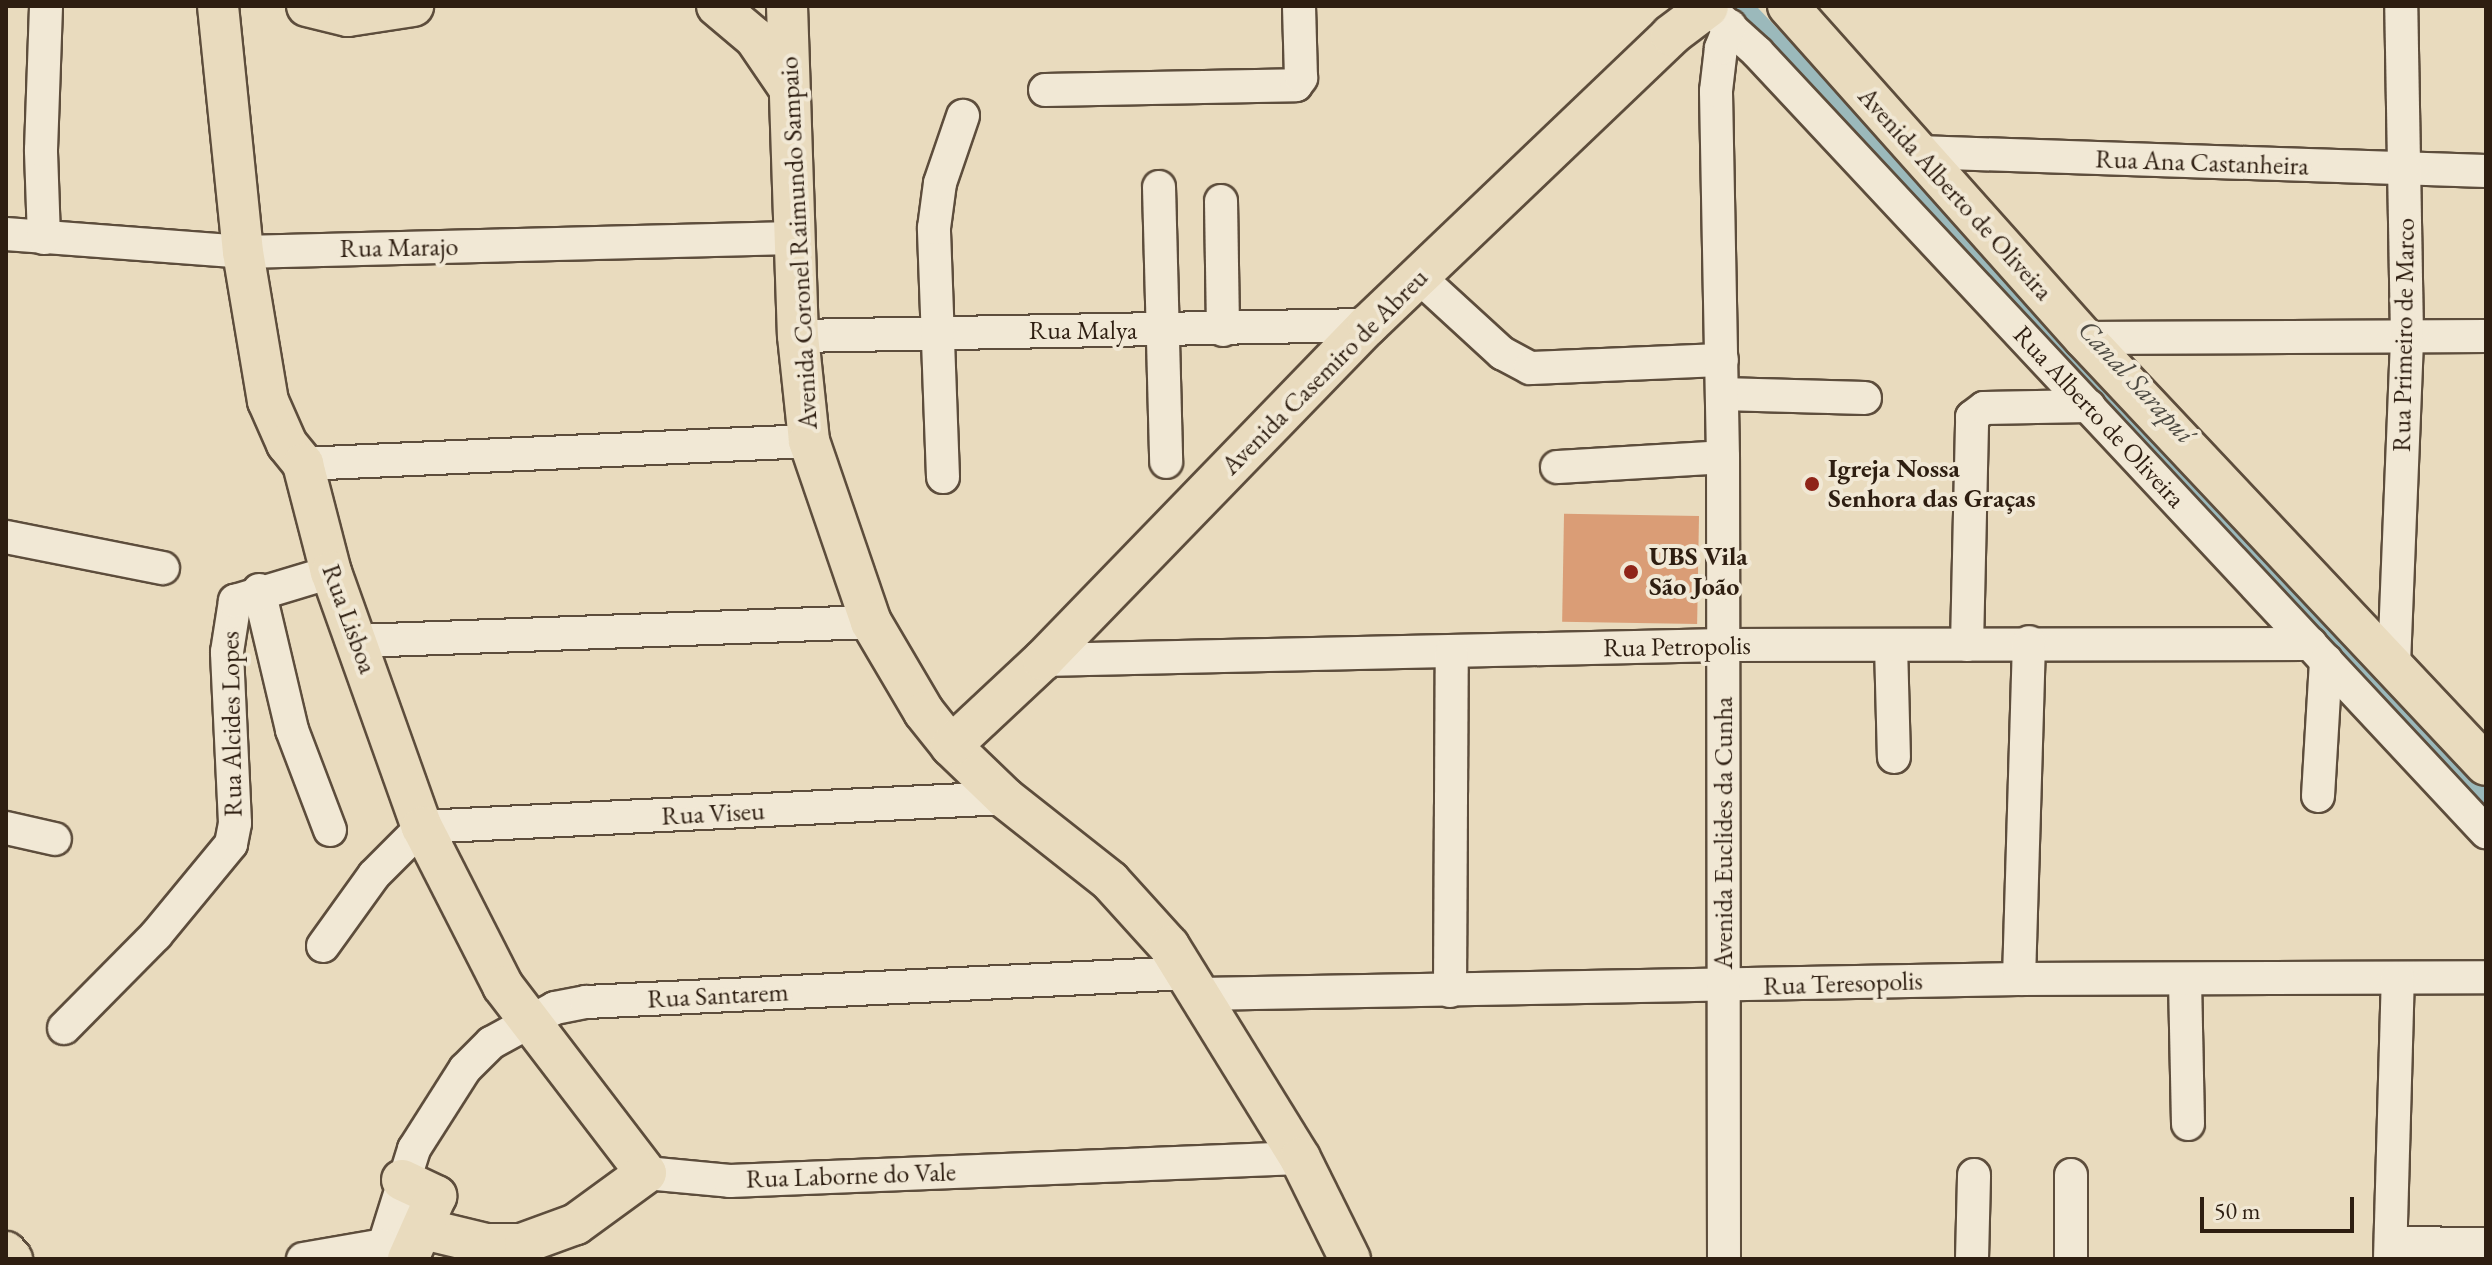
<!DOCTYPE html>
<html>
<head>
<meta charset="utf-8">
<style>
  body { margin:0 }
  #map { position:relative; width:2492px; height:1265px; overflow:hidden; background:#e9dbbe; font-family:"EB Garamond",serif }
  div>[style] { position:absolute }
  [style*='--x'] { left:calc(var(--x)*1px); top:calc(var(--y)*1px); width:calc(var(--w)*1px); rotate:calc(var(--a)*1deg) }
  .canal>* { height:22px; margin:-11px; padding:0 11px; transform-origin:11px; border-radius:11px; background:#9bb9bb }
  .building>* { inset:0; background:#da9d76; transform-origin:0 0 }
  .roads { filter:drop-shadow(2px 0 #5d4d3c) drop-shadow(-2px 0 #5d4d3c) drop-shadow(0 2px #5d4d3c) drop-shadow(0 -2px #5d4d3c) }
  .minor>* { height:32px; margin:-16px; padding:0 16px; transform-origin:16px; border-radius:16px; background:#f1e8d5 }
  .major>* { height:40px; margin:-20px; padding:0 20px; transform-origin:20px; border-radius:20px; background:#e9dbbe }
  .dots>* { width:22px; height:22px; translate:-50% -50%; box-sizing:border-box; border:4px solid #f1e8d5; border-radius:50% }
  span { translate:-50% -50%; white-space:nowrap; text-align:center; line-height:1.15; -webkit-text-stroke:8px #f1e8d5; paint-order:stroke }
  .street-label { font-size:26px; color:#2e1e11 }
  .poi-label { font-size:26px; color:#2e1e11; font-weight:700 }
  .left { translate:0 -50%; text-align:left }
  .water-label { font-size:28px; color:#4f4c44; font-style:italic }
  .frame { position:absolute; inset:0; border:8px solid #2e1e11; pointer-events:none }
  .scale { position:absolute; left:2200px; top:1197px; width:154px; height:36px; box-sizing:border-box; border:4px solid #2e1e11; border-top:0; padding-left:10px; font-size:24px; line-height:28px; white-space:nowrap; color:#2e1e11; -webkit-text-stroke:6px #f1e8d5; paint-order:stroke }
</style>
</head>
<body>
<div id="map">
  <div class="canal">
    <i style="--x:1741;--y:6;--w:891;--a:46.55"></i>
    <i style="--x:2354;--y:653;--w:198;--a:48.1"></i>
  </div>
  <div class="building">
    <i style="left:1699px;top:516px;width:108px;height:135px;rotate:91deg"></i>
  </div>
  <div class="roads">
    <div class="minor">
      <i style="--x:1715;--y:14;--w:57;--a:42.1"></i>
      <i style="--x:1757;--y:52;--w:1068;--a:46.94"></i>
      <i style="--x:1045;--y:90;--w:251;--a:-1.1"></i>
      <i style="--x:1296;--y:85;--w:9;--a:-54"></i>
      <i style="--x:1301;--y:78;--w:72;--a:-91.6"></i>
      <i style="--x:1918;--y:152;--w:568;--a:1.92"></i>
      <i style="--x:1159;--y:187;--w:275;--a:88.5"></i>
      <i style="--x:1221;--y:201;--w:129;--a:89.1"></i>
      <i style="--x:6;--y:234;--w:238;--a:4.3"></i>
      <i style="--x:243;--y:252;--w:550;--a:-1.46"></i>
      <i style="--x:44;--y:238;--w:88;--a:-92"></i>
      <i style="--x:41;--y:150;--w:144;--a:-88"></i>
      <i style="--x:1419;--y:277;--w:113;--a:42.5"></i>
      <i style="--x:1502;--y:353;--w:32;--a:28"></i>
      <i style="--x:1530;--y:368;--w:192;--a:-2.4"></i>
      <i style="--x:798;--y:336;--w:570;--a:-1.11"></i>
      <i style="--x:2084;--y:338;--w:402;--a:-0.3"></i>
      <i style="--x:1722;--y:394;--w:143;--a:1.6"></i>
      <i style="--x:303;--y:464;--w:507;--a:-2.6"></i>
      <i style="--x:1557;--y:467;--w:166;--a:-3.4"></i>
      <i style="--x:943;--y:477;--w:249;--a:-92.1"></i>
      <i style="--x:934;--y:228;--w:45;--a:-82.4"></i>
      <i style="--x:940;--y:183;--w:71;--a:-71.1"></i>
      <i style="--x:6;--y:537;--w:160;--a:11.2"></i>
      <i style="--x:259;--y:590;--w:144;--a:76.7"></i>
      <i style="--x:292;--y:730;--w:107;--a:69.2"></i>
      <i style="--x:358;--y:641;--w:513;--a:-2.12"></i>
      <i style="--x:1891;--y:645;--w:112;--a:88.5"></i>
      <i style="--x:1967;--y:645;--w:228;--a:-88.7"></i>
      <i style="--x:1972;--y:417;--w:15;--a:-37"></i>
      <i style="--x:1984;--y:408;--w:105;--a:-1.1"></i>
      <i style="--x:1043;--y:660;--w:680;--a:-1.26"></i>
      <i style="--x:1723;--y:645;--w:588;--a:-0.1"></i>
      <i style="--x:2394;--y:664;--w:328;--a:-87.7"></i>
      <i style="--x:2407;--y:336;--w:330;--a:-91"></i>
      <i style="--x:2318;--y:796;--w:136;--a:-86.6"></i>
      <i style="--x:6;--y:828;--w:50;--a:12.7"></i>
      <i style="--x:323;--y:946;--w:87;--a:-54.3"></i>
      <i style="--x:374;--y:875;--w:68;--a:-45"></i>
      <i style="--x:422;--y:827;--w:584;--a:-2.85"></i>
      <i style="--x:2019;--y:979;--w:337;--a:-88.3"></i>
      <i style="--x:2185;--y:980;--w:144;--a:88.8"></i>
      <i style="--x:1450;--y:991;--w:339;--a:-89.7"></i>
      <i style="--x:1200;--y:994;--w:819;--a:-1.05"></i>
      <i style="--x:2019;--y:979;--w:467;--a:-0.2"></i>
      <i style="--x:64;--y:1028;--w:131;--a:-45.3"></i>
      <i style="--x:156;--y:935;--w:118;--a:-50.5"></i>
      <i style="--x:231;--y:844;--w:21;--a:-79"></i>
      <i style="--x:235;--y:823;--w:171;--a:-92.7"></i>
      <i style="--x:227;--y:652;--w:52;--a:-81.1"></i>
      <i style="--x:235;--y:601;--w:100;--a:-16.8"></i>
      <i style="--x:646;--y:1173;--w:84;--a:5.4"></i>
      <i style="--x:730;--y:1181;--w:570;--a:-2.31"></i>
      <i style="--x:2071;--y:1175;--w:84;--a:90"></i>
      <i style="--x:2391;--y:1243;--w:95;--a:0.6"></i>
      <i style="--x:384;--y:1245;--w:101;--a:-72.6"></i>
      <i style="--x:414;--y:1149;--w:95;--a:-57.5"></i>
      <i style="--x:465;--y:1069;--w:37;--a:-45"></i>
      <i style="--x:491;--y:1043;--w:73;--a:-28.7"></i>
      <i style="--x:555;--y:1008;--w:32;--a:-11"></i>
      <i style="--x:586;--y:1002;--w:602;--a:-2.76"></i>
      <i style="--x:303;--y:1259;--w:82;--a:-9.8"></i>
      <i style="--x:1724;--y:1259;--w:802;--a:-90.07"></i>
      <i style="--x:1723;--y:457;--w:366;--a:-91.1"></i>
      <i style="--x:1716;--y:91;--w:43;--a:-83.4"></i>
      <i style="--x:1721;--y:48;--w:24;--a:-68"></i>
      <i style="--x:1972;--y:1259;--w:84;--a:-88.6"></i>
      <i style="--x:2390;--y:1259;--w:281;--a:-88.4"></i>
    </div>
    <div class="major">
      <i style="--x:218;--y:6;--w:247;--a:84.2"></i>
      <i style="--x:243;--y:252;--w:151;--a:80.5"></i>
      <i style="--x:268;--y:401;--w:47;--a:66.2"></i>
      <i style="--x:287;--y:444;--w:26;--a:51"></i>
      <i style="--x:303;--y:464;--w:112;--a:75.5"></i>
      <i style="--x:331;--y:572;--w:271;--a:70.4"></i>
      <i style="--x:422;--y:827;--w:178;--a:63"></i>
      <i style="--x:503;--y:986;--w:235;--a:52.6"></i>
      <i style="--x:646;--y:1173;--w:87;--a:143.9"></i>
      <i style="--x:576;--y:1224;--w:59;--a:160"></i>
      <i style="--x:521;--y:1244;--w:35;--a:180"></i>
      <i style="--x:486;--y:1244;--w:64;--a:-166.4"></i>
      <i style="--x:307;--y:6;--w:42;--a:13.7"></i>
      <i style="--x:348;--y:16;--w:66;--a:-8.7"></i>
      <i style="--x:717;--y:6;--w:50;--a:40.1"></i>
      <i style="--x:755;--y:38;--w:60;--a:55.8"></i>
      <i style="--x:787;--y:6;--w:330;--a:88.1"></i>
      <i style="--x:798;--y:336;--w:106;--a:84"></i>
      <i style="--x:809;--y:441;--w:191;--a:71.1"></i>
      <i style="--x:871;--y:622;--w:104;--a:59.5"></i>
      <i style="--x:924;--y:712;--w:43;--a:51.5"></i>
      <i style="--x:951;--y:746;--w:75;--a:43.9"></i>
      <i style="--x:1005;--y:798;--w:134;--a:38.3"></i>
      <i style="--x:1110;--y:881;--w:88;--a:47.8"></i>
      <i style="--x:1169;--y:946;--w:249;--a:58.3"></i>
      <i style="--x:1300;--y:1158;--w:113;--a:63.7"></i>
      <i style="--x:1788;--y:6;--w:445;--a:48.3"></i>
      <i style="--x:2084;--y:338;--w:586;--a:46.73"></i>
      <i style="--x:951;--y:746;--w:126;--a:-43.1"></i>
      <i style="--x:1043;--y:660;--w:467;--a:-45.9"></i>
      <i style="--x:1368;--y:325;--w:419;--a:-43.7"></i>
      <i style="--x:1671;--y:35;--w:46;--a:-37.1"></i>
      <i style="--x:402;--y:1180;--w:38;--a:25"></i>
      <i style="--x:436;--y:1196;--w:69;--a:114"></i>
      <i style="--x:6;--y:1252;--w:9;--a:49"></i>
    </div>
  </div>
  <div class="dots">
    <i style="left:1812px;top:484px;background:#8f2418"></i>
    <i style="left:1631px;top:572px;background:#8f2418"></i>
  </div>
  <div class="street-label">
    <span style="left:2202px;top:163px;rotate:2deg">Rua Ana Castanheira</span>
    <span style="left:1955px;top:194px;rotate:48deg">Avenida Alberto de Oliveira</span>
    <span style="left:799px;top:243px;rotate:-93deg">Avenida Coronel Raimundo Sampaio</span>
    <span style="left:399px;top:248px;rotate:-1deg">Rua Marajo</span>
    <span style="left:1083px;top:331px">Rua Malya</span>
    <span style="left:2404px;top:335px;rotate:-89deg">Rua Primeiro de Marco</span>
    <span style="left:1325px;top:372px;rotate:-45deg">Avenida Casemiro de Abreu</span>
    <span style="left:2099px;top:417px;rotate:47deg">Rua Alberto de Oliveira</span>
    <span style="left:349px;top:619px;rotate:70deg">Rua Lisboa</span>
    <span style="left:1677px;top:647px;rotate:-1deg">Rua Petropolis</span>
    <span style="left:232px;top:724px;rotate:-91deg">Rua Alcides Lopes</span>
    <span style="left:713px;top:814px;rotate:-3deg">Rua Viseu</span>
    <span style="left:1724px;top:833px;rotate:-90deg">Avenida Euclides da Cunha</span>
    <span style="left:1843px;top:984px;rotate:-2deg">Rua Teresopolis</span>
    <span style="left:718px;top:996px;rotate:-3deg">Rua Santarem</span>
    <span style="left:851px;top:1176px;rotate:-2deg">Rua Laborne do Vale</span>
  </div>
  <div class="poi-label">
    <span class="left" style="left:1828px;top:484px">Igreja Nossa<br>Senhora das Graças</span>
    <span class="left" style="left:1649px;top:572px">UBS Vila<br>São João</span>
  </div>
  <div class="water-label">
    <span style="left:2137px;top:381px;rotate:47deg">Canal Sarapuí</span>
  </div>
  <div class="frame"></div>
  <div class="scale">50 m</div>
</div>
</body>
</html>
